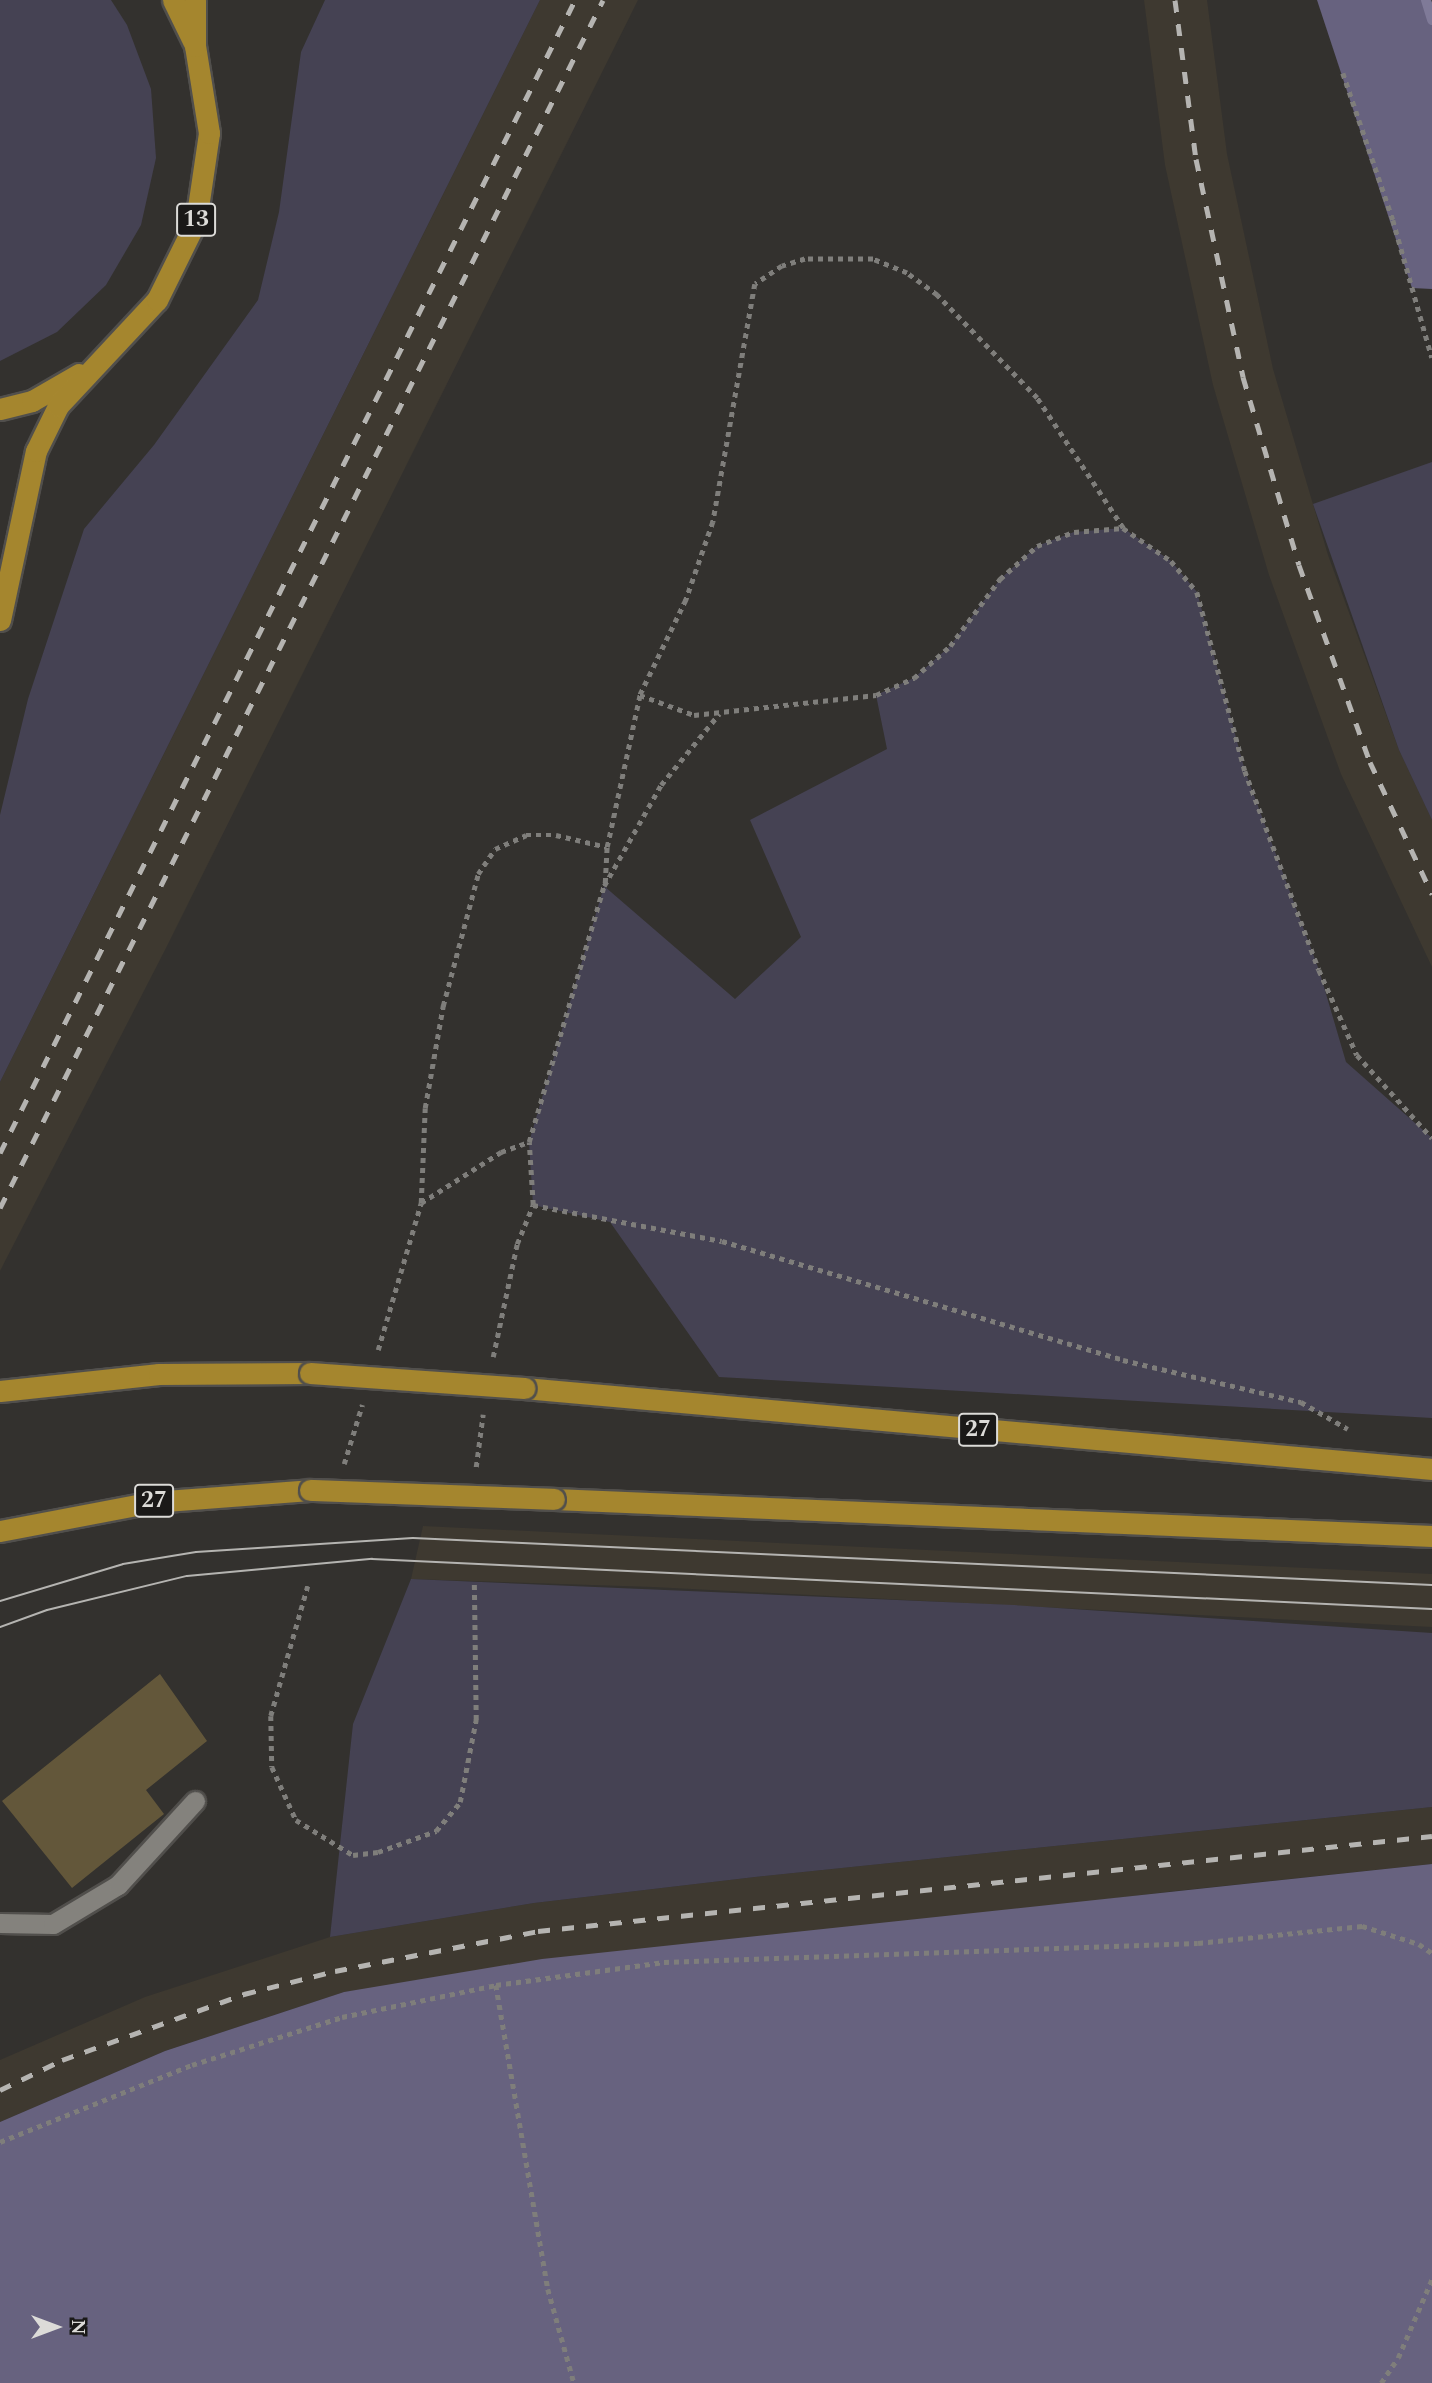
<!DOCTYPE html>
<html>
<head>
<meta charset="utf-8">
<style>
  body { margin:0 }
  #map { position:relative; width:1432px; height:2383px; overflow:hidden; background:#33312e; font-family:Spectral,serif }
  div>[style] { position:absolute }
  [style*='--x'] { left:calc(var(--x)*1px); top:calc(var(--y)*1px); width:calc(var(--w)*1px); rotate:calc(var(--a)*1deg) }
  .built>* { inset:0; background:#3e3930 }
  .green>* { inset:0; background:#454253 }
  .forest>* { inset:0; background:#67627f }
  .stream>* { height:10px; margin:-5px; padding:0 5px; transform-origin:5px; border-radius:5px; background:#7f7a98 }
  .building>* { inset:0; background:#63573a }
  .path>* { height:4.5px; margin-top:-2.25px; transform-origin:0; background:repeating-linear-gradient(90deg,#7f7e7b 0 5px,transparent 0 10px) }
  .roads { filter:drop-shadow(2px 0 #514f4c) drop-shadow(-2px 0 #514f4c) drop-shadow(0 2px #514f4c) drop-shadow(0 -2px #514f4c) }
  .service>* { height:19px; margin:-9.5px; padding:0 9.5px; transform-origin:9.5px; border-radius:9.5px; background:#84827d }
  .trunk>* { height:21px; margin:-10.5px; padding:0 10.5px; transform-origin:10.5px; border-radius:10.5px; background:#a5862e }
  .tram>* { height:2px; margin:-1px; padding:0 1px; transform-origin:1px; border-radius:1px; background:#b5b4b1 }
  .rail>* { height:5px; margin-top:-2.5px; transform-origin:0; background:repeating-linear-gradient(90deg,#b5b4b1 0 12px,transparent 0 24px) }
  .bridges { filter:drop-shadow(2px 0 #514f4c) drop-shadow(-2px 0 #514f4c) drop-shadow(0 2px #514f4c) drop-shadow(0 -2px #514f4c) }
  .trunk-bridge>* { height:21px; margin:-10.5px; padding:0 10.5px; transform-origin:10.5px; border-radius:10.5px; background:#a5862e }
  span { translate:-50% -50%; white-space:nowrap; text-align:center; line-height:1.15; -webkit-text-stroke:7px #1a1918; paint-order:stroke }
  .shield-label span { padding:2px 5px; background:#1a1918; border:2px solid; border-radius:5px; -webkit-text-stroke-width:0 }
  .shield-label { font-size:23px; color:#dcdbd8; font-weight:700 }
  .north { position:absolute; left:21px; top:2292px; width:70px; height:70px; -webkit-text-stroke:5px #1a1918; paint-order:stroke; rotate:90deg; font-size:19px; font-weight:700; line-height:28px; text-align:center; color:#dcdbd8 }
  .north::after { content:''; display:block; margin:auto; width:24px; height:32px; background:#dcdbd8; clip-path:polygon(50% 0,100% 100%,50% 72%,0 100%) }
</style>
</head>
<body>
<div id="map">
  <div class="built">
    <i style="clip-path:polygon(540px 0,638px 0,166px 948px,0 1271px,0 1082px)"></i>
    <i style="clip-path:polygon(1144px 0,1207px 0,1227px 154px,1273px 369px,1328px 555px,1399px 750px,1432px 820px,1432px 967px,1341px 774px,1269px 575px,1213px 385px,1165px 165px)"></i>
    <i style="clip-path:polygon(423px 1526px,1432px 1574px,1432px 1627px,653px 1587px,411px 1579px)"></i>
    <i style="clip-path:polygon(1432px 1807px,1432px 1864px,1166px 1892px,344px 1992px,165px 2051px,0 2122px,0 2060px,145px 1997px,330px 1937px,534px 1903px,755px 1877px)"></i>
  </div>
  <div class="green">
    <i style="clip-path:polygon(0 0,111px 0,127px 25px,151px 89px,156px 158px,141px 225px,106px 285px,57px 332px,0 361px)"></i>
    <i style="clip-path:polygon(325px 0,540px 0,0 1082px,0 815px,28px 699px,84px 529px,154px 445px,258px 300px,279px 212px,301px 52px)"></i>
    <i style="clip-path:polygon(1432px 462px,1432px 820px,1399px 750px,1313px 504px)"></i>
    <i style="clip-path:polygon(1123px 528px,1171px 561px,1197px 592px,1245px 771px,1319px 970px,1346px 1062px,1432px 1138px,1432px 1418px,719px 1377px,610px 1222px,533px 1205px,529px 1142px,604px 886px,735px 999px,801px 937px,750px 820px,887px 749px,876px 695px,914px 678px,950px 646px,1000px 579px,1037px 546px,1074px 532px)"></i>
    <i style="clip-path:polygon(411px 1579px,1014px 1605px,1432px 1633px,1432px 1807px,755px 1877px,534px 1903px,330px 1937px,353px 1724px)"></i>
  </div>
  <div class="forest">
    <i style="clip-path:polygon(1317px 0,1426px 0,1432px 20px,1432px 289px,1412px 288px)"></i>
    <i style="clip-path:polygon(1432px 1864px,1432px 2383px,0 2383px,0 2122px,165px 2051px,344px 1992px,542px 1959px)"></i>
  </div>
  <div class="stream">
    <i style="--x:1426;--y:0;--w:21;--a:73"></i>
  </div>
  <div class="building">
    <i style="clip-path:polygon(160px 1674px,207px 1741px,146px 1790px,164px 1814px,72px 1888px,2px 1801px)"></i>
  </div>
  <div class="path">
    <i style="--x:1343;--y:73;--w:155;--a:71.2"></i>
    <i style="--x:1393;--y:220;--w:143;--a:74.2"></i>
    <i style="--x:1123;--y:528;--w:156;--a:-123.5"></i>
    <i style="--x:1037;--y:398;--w:144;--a:-134.2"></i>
    <i style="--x:937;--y:295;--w:37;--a:-144"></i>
    <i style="--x:907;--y:273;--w:37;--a:-158"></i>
    <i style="--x:873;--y:259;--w:68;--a:180"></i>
    <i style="--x:805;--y:259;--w:24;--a:163"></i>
    <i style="--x:782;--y:266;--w:32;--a:146"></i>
    <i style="--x:755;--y:284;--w:242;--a:100"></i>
    <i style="--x:713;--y:522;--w:83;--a:109.1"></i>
    <i style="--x:686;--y:600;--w:106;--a:115.8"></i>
    <i style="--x:640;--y:695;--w:58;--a:20.3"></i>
    <i style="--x:694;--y:715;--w:183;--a:-6.3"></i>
    <i style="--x:876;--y:695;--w:42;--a:-24.1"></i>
    <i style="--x:914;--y:678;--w:48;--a:-41.6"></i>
    <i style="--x:950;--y:646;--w:84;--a:-53.3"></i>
    <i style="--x:1000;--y:579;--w:50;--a:-41.7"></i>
    <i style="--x:1037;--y:546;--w:40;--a:-21"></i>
    <i style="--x:1074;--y:532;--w:49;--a:-4.7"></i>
    <i style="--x:1123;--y:528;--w:58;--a:34.5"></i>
    <i style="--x:1171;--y:561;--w:40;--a:50"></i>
    <i style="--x:1197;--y:592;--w:185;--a:75"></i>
    <i style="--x:1245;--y:771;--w:212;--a:69.6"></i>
    <i style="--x:1319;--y:970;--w:93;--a:65.9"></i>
    <i style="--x:1357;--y:1055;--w:112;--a:47.9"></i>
    <i style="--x:605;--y:883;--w:36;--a:-87"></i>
    <i style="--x:607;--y:847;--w:156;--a:-77.8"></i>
    <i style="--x:421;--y:1203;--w:95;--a:-87.6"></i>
    <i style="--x:425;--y:1108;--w:104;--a:-80"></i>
    <i style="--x:443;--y:1006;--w:137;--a:-75.1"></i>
    <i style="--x:478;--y:874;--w:30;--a:-56"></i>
    <i style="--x:495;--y:849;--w:34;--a:-24"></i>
    <i style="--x:526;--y:835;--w:30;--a:0"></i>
    <i style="--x:556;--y:835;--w:52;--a:13.2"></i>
    <i style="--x:533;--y:1205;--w:192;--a:10.8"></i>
    <i style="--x:722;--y:1241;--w:418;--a:16.5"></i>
    <i style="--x:1123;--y:1360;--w:183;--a:13.3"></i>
    <i style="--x:1301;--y:1402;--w:54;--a:29.9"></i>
    <i style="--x:378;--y:1350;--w:153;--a:-73.7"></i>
    <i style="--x:421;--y:1203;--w:95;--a:-32.5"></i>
    <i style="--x:501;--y:1152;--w:30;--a:-20"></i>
    <i style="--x:493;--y:1357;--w:116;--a:-78"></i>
    <i style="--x:517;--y:1244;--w:42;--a:-67.7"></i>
    <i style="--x:533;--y:1205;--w:63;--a:-93.6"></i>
    <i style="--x:529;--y:1142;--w:267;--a:-73.7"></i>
    <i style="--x:604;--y:886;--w:116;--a:-60.6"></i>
    <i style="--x:661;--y:785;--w:92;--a:-50.8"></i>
    <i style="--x:344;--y:1464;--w:62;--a:-73"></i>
    <i style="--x:476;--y:1467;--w:53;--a:-82.5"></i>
    <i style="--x:308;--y:1586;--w:135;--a:105.9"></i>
    <i style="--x:271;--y:1716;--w:51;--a:88.9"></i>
    <i style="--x:272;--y:1767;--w:58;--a:65.6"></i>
    <i style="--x:296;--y:1820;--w:67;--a:31.6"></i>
    <i style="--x:353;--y:1855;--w:25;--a:-7"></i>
    <i style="--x:378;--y:1852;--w:62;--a:-19.9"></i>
    <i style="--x:436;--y:1831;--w:38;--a:-50"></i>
    <i style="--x:460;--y:1802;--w:84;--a:-79"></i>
    <i style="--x:476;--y:1720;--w:136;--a:-90.8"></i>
    <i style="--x:496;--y:1985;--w:308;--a:80.3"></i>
    <i style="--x:548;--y:2289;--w:98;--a:74.5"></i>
    <i style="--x:0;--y:2142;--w:207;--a:-21.9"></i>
    <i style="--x:192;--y:2065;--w:157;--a:-17.7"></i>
    <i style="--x:342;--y:2017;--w:157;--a:-11.7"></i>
    <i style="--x:496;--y:1985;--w:170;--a:-7.8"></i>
    <i style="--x:664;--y:1962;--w:534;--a:-2.04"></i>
    <i style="--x:1198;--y:1943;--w:165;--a:-5.9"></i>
    <i style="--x:1362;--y:1926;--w:60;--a:17.5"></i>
    <i style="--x:1419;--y:1944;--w:16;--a:35"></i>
    <i style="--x:1381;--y:2383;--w:30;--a:-56"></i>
    <i style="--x:1398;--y:2358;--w:86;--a:-66.7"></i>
  </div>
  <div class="roads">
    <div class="service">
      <i style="--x:0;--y:1923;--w:53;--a:1.1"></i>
      <i style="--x:53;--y:1924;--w:76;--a:-31"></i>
      <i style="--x:118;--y:1885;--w:114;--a:-47.5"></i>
    </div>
    <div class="trunk">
      <i style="--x:173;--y:0;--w:46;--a:64"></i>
      <i style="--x:0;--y:409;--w:33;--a:-14"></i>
      <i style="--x:32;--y:401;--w:54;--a:-29.9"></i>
      <i style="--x:0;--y:620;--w:173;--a:-78"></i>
      <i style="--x:36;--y:451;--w:50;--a:-63.9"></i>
      <i style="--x:58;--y:406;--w:145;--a:-47"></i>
      <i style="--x:157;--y:300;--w:88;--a:-63.7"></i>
      <i style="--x:196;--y:221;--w:89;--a:-81.6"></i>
      <i style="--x:209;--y:133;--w:88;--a:-99.1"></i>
      <i style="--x:195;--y:46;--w:46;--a:-90"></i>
      <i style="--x:524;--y:1388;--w:912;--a:5.1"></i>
      <i style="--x:0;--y:1391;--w:160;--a:-6.1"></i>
      <i style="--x:159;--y:1374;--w:151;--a:-0.4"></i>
      <i style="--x:554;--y:1499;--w:879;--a:2.41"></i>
      <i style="--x:0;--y:1531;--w:155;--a:-10.8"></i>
      <i style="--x:152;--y:1502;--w:158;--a:-4.3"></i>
    </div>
  </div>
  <div class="tram">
    <i style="--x:0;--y:1601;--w:128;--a:-16.7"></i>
    <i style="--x:123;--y:1564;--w:74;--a:-9.3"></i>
    <i style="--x:196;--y:1552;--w:217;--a:-3.7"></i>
    <i style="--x:413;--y:1538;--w:1020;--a:2.64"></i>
    <i style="--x:0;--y:1627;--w:50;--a:-19.9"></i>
    <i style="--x:47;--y:1610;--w:144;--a:-13.7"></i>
    <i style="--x:187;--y:1576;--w:186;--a:-5.3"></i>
    <i style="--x:372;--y:1559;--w:1061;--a:2.7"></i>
  </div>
  <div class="rail">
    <i style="--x:1175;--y:0;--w:160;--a:82.5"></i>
    <i style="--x:1196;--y:159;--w:223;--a:77.8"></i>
    <i style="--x:1243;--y:377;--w:196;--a:73.4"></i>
    <i style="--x:1299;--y:565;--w:209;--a:70.2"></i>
    <i style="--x:1370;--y:762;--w:146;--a:64.8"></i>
    <i style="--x:0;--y:1153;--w:1288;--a:-63.49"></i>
    <i style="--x:0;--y:1208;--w:1350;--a:-63.47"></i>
    <i style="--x:0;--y:2090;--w:69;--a:-25.8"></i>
    <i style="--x:62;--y:2060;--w:194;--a:-19.9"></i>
    <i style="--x:244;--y:1994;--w:94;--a:-14.2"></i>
    <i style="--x:335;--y:1971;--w:207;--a:-11.1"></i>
    <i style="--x:538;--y:1931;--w:899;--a:-6.07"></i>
  </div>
  <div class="bridges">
    <div class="trunk-bridge">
      <i style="--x:310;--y:1373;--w:215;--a:4"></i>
      <i style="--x:310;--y:1490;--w:244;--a:2.1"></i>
    </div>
  </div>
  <div class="shield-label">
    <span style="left:196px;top:220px">13</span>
    <span style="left:978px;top:1430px">27</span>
    <span style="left:154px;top:1501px">27</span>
  </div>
  <div class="north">N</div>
</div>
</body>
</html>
